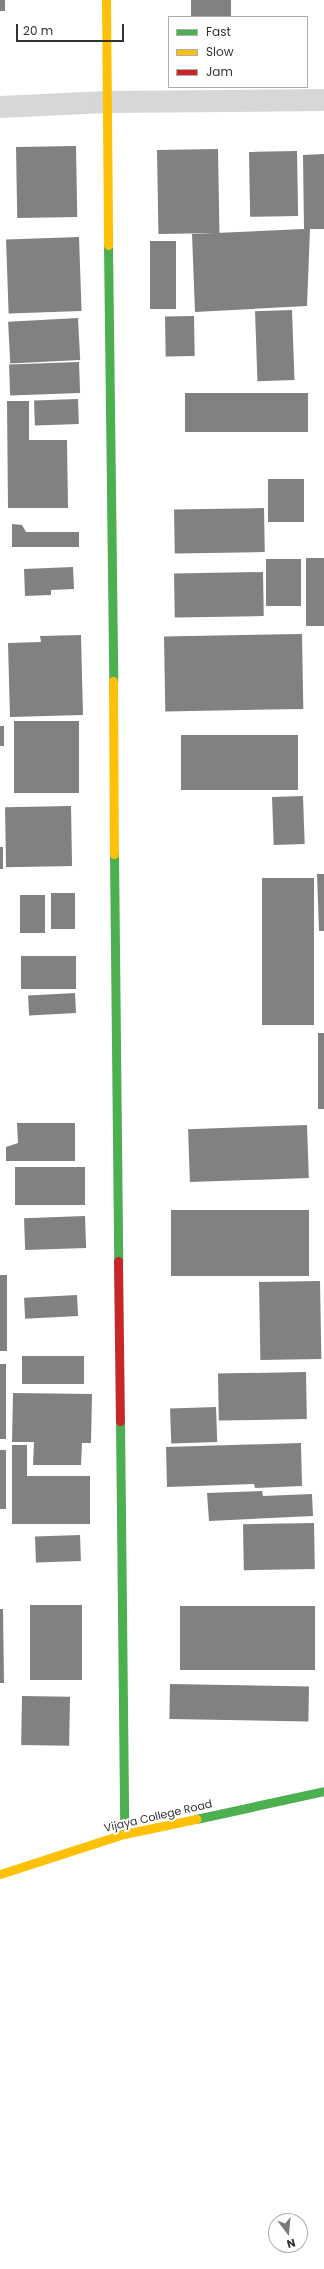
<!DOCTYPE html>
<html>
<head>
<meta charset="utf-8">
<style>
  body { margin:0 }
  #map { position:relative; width:324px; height:2269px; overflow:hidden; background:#fff; font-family:Poppins,sans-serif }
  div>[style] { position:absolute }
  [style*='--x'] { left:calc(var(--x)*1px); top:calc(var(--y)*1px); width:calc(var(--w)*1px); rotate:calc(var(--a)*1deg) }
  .building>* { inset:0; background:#818181; transform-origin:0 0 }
  .street>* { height:22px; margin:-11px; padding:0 11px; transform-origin:11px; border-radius:11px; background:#d7d7d7 }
  .fast>* { height:9px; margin:-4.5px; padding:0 4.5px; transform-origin:4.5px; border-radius:4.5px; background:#4caf50 }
  .slow>* { height:9px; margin:-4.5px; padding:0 4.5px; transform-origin:4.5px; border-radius:4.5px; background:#ffc107 }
  .jam>* { height:9px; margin:-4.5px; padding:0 4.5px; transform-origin:4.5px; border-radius:4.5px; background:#c62828 }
  span { translate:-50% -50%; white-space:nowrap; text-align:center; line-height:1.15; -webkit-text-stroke:4px #fff; paint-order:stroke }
  .street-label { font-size:11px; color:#333 }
  .legend { position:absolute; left:168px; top:16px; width:140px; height:72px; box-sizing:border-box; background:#fff; border:1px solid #adadad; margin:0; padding:5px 7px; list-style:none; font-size:12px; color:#333 }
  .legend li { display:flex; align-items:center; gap:8px; height:20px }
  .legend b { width:20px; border:1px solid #adadad }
  .north { position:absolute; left:268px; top:2213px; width:40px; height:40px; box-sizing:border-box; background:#fff; border:1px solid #adadad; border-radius:50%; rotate:164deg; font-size:11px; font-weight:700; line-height:16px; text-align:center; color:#333 }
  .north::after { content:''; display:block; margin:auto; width:14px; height:18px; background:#7a7a7a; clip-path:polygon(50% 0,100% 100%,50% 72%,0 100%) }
  .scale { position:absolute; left:16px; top:24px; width:108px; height:18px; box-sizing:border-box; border:2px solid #333; border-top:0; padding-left:5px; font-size:12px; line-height:14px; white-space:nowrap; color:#333; -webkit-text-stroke:3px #fff; paint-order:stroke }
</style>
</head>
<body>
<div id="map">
  <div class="building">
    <i style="left:0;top:0;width:5px;height:11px"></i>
    <i style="left:191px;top:0;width:40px;height:17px"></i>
    <i style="left:76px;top:146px;width:71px;height:60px;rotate:89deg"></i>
    <i style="left:218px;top:149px;width:84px;height:61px;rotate:89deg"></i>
    <i style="left:297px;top:151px;width:65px;height:48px;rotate:89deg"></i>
    <i style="clip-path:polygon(324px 154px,324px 229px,310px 229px,307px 306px,195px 312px,192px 234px,304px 229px,303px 155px)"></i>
    <i style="left:79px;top:237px;width:74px;height:73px;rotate:88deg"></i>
    <i style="left:150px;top:241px;width:26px;height:68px"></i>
    <i style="left:292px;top:310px;width:70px;height:37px;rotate:88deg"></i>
    <i style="left:194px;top:316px;width:40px;height:29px;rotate:89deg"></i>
    <i style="left:78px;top:318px;width:42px;height:70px;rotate:87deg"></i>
    <i style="left:79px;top:362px;width:31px;height:70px;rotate:88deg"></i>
    <i style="left:308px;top:393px;width:39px;height:123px;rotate:90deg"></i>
    <i style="left:78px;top:399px;width:25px;height:44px;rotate:88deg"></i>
    <i style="clip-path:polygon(7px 401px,29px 401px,29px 440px,67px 440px,68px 508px,8px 508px)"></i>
    <i style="left:304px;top:479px;width:43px;height:36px;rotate:90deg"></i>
    <i style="left:264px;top:508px;width:44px;height:90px;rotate:89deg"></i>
    <i style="clip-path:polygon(12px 524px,22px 525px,26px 532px,79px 532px,79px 547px,12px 547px)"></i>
    <i style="left:306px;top:558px;width:18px;height:68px"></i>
    <i style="left:266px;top:559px;width:35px;height:47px"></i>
    <i style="clip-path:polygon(73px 567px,74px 589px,51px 590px,51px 595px,25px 596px,24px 569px)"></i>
    <i style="left:263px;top:572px;width:44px;height:89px;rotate:89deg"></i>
    <i style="left:302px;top:634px;width:75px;height:138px;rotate:89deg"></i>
    <i style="clip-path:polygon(81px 635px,83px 715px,10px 717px,8px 643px,41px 642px,40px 636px)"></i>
    <i style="left:14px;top:721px;width:65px;height:72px"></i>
    <i style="left:0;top:726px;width:4px;height:20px"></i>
    <i style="left:298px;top:735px;width:55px;height:117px;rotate:90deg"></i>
    <i style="left:303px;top:796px;width:48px;height:31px;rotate:88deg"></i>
    <i style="left:71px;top:806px;width:60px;height:66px;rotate:89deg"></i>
    <i style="left:0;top:847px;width:3px;height:22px"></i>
    <i style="clip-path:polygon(317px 874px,324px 874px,324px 931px,319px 931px)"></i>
    <i style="left:262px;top:878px;width:52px;height:147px"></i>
    <i style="left:51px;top:893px;width:24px;height:36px"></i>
    <i style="left:20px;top:895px;width:25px;height:38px"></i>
    <i style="left:21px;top:956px;width:55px;height:33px"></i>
    <i style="left:75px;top:993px;width:20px;height:47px;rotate:87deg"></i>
    <i style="left:318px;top:1033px;width:6px;height:76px"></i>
    <i style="clip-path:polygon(17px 1123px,75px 1123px,75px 1161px,6px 1161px,6px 1147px,18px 1143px)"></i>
    <i style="left:307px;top:1125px;width:53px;height:119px;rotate:88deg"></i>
    <i style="left:85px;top:1167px;width:38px;height:70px;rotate:90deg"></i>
    <i style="left:171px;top:1210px;width:138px;height:66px"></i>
    <i style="left:85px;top:1216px;width:32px;height:61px;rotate:88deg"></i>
    <i style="left:0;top:1275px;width:7px;height:76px"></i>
    <i style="left:320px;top:1281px;width:78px;height:61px;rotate:89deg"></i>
    <i style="left:77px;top:1295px;width:21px;height:53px;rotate:87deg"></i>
    <i style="left:84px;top:1356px;width:28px;height:62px;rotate:90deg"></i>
    <i style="left:0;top:1364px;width:6px;height:75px"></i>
    <i style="left:306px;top:1372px;width:47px;height:88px;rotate:89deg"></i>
    <i style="clip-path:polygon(13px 1393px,92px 1394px,91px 1443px,82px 1443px,81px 1465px,33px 1465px,34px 1442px,12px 1442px)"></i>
    <i style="left:216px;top:1407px;width:35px;height:46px;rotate:88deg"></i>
    <i style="clip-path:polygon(301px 1443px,302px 1486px,255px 1488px,254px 1484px,167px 1487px,166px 1447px)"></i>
    <i style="clip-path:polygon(12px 1445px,27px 1445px,27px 1476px,90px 1476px,90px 1524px,12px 1524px)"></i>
    <i style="left:0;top:1450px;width:6px;height:59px"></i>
    <i style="clip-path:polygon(262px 1491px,263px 1496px,312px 1494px,313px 1516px,209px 1521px,207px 1493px)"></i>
    <i style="left:314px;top:1523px;width:46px;height:71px;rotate:89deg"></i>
    <i style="left:80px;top:1535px;width:26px;height:45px;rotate:88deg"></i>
    <i style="left:30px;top:1605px;width:52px;height:75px"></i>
    <i style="left:315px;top:1606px;width:64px;height:135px;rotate:90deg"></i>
    <i style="clip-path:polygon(0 1609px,3px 1609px,4px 1683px,0 1683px)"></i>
    <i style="left:170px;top:1684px;width:139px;height:35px;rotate:1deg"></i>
    <i style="left:22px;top:1696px;width:48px;height:49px;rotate:1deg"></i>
  </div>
  <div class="street">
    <i style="--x:0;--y:107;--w:106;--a:-2.7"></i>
    <i style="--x:106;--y:102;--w:218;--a:-0.5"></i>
  </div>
  <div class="fast">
    <i style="--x:108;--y:245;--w:436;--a:89.3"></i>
    <i style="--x:114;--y:854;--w:407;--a:89.4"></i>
    <i style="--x:120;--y:1421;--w:413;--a:89.4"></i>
    <i style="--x:196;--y:1819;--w:131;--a:-12.3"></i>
  </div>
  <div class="slow">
    <i style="--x:106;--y:0;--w:245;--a:89.5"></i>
    <i style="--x:113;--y:681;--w:173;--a:89.7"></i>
    <i style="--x:0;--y:1874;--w:130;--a:-17.9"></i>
    <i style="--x:124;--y:1834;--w:74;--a:-11.8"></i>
  </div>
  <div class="jam">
    <i style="--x:118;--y:1261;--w:160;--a:89.3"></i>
  </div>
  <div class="street-label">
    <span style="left:158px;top:1816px;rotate:-13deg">Vijaya College Road</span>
  </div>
  <ul class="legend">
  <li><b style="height:5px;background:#4caf50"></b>Fast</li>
  <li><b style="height:5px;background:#ffc107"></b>Slow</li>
  <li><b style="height:5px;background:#c62828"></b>Jam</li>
  </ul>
  <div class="north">N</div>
  <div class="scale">20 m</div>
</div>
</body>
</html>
